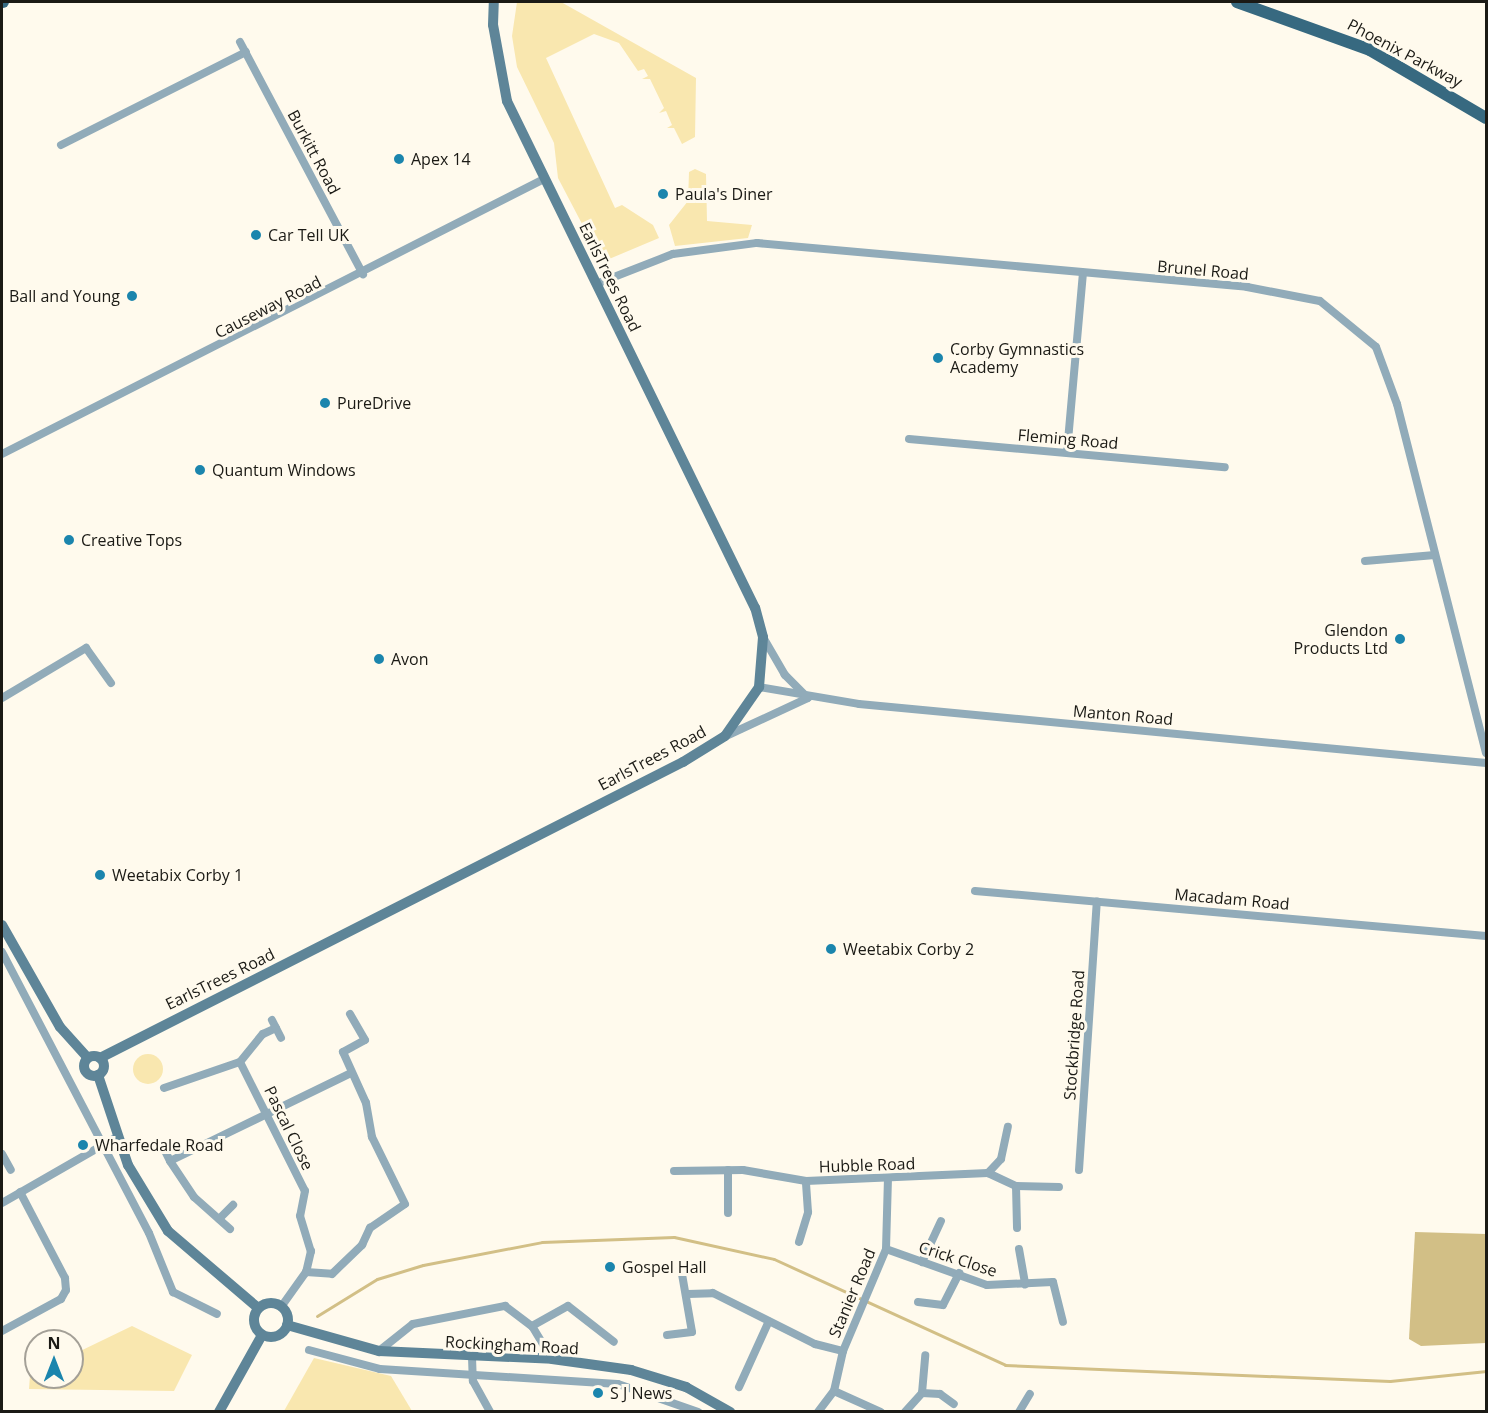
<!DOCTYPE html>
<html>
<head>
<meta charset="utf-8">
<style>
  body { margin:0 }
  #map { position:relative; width:1488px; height:1413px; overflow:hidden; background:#fffaed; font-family:"Open Sans",sans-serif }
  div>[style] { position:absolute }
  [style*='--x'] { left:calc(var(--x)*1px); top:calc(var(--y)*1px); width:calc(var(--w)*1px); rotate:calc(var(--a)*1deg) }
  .green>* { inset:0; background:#f9e7af }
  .round { border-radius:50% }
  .water>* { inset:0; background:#d2bf86 }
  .stream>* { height:3px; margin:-1.5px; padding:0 1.5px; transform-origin:1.5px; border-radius:1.5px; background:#d2bf86 }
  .street>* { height:8px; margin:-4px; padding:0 4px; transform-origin:4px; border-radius:4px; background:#91abb9 }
  .secondary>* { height:10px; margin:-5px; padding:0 5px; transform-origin:5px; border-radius:5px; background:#5e8598 }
  .secondary>.ring { margin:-5px; padding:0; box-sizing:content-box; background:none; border:10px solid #5e8598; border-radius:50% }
  .primary>* { height:12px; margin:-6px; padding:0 6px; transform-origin:6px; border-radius:6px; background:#376980 }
  .dots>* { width:16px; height:16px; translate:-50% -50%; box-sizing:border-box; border:3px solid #fffaed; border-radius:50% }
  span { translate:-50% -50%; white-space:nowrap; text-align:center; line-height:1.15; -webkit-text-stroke:6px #fffaed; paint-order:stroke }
  .street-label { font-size:16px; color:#1b1a15 }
  .poi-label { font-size:16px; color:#1b1a15 }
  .left { translate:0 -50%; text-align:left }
  .right { translate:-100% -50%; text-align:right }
  .frame { position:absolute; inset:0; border:3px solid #1b1a15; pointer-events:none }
  .north { position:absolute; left:24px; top:1329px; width:60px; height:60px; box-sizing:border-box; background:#fffaed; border:2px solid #a4a097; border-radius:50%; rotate:0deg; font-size:16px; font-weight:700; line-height:24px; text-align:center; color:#1b1a15 }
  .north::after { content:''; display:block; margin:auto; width:21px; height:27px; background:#1b85ad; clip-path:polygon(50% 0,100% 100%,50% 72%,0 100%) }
</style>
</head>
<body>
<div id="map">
  <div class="green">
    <i style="clip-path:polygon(517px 2px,561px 2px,696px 78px,695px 137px,682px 144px,674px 128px,667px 128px,672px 125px,666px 111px,659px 113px,664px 108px,650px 79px,642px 79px,648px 76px,644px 69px,638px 71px,619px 43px,594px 34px,546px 58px,615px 208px,622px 205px,653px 225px,659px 238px,602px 262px,558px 178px,554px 143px,517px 67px,512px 36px)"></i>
    <i style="clip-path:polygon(695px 169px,706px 174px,707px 221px,752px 225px,748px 238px,675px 246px,669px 225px,688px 201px,689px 172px)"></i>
    <i class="round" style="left:133px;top:1054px;width:30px;height:30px"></i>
    <i style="clip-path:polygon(132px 1326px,192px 1355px,174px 1391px,29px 1389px,30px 1375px,36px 1372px,36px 1377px,72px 1377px,72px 1355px)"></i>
    <i style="clip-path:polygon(314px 1358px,391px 1376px,412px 1411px,284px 1411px)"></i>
  </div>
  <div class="water">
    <i style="clip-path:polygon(1415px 1232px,1486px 1234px,1486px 1343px,1421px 1346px,1409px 1339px)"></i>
  </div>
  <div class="stream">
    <i style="--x:317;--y:1316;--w:70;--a:-31.7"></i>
    <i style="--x:377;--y:1279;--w:48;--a:-16.9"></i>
    <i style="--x:423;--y:1265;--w:121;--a:-10.9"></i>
    <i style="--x:542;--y:1242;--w:132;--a:-2.2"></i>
    <i style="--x:674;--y:1237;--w:102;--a:12.4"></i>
    <i style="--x:774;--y:1259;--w:254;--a:24.6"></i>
    <i style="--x:1005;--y:1365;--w:385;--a:2.4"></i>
    <i style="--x:1390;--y:1381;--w:97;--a:-5.9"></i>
  </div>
  <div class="street">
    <i style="--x:240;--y:42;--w:263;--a:62.1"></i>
    <i style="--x:61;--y:145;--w:207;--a:-26.7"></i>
    <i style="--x:596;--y:284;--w:83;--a:-21.3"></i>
    <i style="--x:673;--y:254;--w:85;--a:-7.5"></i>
    <i style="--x:757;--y:243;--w:492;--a:5.1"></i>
    <i style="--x:1247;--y:287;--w:74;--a:10.9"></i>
    <i style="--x:1320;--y:301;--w:72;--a:39.4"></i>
    <i style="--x:1376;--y:347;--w:61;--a:69.8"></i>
    <i style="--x:1397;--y:404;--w:360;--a:75.7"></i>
    <i style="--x:909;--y:439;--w:317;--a:5.1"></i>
    <i style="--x:1067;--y:452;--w:180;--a:-84.9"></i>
    <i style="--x:2;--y:454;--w:608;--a:-26.9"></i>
    <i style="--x:1365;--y:561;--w:70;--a:-4.9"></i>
    <i style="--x:759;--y:687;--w:101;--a:9.6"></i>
    <i style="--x:859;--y:704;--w:630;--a:5.38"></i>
    <i style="--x:2;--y:698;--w:98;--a:-30.8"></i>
    <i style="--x:86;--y:648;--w:43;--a:54.5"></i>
    <i style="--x:726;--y:736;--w:90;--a:-24.9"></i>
    <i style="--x:808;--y:698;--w:33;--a:-135"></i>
    <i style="--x:785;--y:675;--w:44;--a:-120.1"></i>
    <i style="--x:975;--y:891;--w:513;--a:5.03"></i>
    <i style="--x:2;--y:952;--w:317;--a:62.4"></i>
    <i style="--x:149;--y:1233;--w:64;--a:67.9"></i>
    <i style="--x:173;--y:1292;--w:49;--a:26.6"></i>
    <i style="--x:276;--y:1028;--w:11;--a:63"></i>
    <i style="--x:240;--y:1062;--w:36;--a:-51"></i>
    <i style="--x:263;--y:1034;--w:14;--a:-25"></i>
    <i style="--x:276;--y:1028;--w:9;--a:-117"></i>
    <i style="--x:164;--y:1088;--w:80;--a:-18.9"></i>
    <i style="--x:240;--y:1062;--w:144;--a:63.3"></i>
    <i style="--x:305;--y:1191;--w:25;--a:101"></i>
    <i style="--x:300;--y:1216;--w:37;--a:73"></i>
    <i style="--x:311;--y:1251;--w:22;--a:103"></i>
    <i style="--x:306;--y:1272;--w:43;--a:125.5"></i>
    <i style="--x:164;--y:1149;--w:13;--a:63"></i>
    <i style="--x:2;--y:1154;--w:18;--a:61"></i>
    <i style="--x:728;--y:1170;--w:43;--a:90"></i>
    <i style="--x:1079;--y:1170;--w:269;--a:-86.2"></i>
    <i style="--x:674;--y:1171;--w:69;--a:-0.8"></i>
    <i style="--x:743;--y:1170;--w:64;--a:9.9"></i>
    <i style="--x:806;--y:1181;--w:182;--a:-2.5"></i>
    <i style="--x:988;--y:1173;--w:31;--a:25"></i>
    <i style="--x:1016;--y:1186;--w:43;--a:1.3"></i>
    <i style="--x:988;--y:1173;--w:19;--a:-47"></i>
    <i style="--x:1001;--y:1159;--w:33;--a:-78"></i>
    <i style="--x:1016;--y:1186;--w:42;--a:88.6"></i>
    <i style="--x:2;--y:1203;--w:133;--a:-29.9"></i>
    <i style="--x:219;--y:1219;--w:20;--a:-45"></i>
    <i style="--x:230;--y:1229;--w:48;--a:-138.4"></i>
    <i style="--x:194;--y:1197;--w:43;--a:-123.7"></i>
    <i style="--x:170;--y:1161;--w:201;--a:-25.9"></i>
    <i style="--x:799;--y:1242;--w:31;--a:-73"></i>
    <i style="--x:808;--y:1212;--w:31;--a:-94"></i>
    <i style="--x:886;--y:1249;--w:107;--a:19.6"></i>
    <i style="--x:987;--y:1285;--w:66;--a:-2.6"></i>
    <i style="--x:1053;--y:1282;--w:41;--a:76"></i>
    <i style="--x:1019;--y:1249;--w:36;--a:80"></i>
    <i style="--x:922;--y:1262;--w:45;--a:-65.1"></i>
    <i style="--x:306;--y:1272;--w:26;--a:4"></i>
    <i style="--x:332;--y:1274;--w:42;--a:-44"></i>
    <i style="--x:362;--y:1245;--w:19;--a:-65"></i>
    <i style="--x:370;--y:1228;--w:42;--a:-34.4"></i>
    <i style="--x:405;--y:1204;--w:75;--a:-116.2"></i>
    <i style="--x:372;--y:1137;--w:35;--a:-100"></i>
    <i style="--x:366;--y:1103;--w:56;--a:-114.3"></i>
    <i style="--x:343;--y:1052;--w:25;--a:-29"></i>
    <i style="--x:365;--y:1040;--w:30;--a:-120"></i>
    <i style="--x:688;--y:1294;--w:25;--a:-2"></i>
    <i style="--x:713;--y:1293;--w:114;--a:26.6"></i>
    <i style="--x:815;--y:1344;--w:29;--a:14"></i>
    <i style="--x:918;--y:1302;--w:25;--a:7"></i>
    <i style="--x:943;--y:1305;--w:36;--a:-63"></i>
    <i style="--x:532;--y:1326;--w:41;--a:-29.1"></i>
    <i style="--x:568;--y:1306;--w:58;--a:38"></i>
    <i style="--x:2;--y:1331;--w:67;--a:-28.5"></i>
    <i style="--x:61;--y:1299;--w:10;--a:-61"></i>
    <i style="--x:66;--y:1290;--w:12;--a:-95"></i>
    <i style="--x:65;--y:1278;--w:97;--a:-117.6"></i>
    <i style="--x:667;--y:1335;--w:25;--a:-7"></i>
    <i style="--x:692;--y:1332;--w:65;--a:-99.8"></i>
    <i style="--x:309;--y:1350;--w:73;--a:15"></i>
    <i style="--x:380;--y:1369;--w:238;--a:3.6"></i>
    <i style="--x:618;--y:1384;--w:85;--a:19.3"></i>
    <i style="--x:379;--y:1351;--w:43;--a:-38.5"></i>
    <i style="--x:413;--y:1324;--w:94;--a:-11.1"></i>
    <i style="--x:505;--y:1306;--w:34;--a:37"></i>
    <i style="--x:532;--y:1326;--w:39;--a:59"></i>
    <i style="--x:472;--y:1357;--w:24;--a:88"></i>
    <i style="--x:473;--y:1381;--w:35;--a:61"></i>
    <i style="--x:739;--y:1387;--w:72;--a:-65.6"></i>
    <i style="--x:834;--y:1391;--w:51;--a:24.1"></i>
    <i style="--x:922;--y:1393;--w:38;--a:-85"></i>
    <i style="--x:922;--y:1393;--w:18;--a:3"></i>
    <i style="--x:940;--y:1394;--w:17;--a:36"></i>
    <i style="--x:818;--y:1412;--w:26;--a:-53"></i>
    <i style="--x:834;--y:1391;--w:41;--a:-77.3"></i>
    <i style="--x:843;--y:1351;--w:111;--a:-67.1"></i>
    <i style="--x:886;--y:1249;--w:70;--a:-88.4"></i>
    <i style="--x:905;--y:1412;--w:25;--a:-48"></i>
    <i style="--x:1019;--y:1412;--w:21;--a:-59"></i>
  </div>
  <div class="secondary">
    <i style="--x:2;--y:925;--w:117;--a:60.4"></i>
    <i style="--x:60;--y:1027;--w:40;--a:48"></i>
    <i class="ring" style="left:84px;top:1056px;width:10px;height:10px"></i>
    <i style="--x:100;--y:1058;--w:654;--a:-26.92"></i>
    <i style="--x:683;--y:762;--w:49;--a:-31.8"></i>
    <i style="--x:725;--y:736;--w:60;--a:-55.2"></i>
    <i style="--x:759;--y:687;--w:50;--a:-85.4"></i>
    <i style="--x:763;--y:637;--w:30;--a:-105"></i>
    <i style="--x:755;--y:608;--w:564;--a:-116.07"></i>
    <i style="--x:507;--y:101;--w:77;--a:-100.4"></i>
    <i style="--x:493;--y:25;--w:23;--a:-88"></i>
    <i style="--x:98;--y:1075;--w:95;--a:71.6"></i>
    <i style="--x:128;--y:1165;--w:77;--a:58.8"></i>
    <i style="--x:168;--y:1231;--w:118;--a:40.5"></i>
    <i class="ring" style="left:254px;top:1303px;width:24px;height:24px"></i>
    <i style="--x:287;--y:1325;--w:96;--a:15.8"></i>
    <i style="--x:379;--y:1351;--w:173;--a:2.6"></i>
    <i style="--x:552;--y:1359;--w:80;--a:7.9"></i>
    <i style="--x:631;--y:1370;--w:58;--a:17.2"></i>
    <i style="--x:686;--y:1387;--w:51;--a:29.6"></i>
    <i style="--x:219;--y:1412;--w:88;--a:-60.8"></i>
  </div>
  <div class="primary">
    <i style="--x:2;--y:2;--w:1;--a:0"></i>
    <i style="--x:1237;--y:2;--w:141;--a:19.8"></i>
    <i style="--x:1370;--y:50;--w:134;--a:30.4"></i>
  </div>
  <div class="dots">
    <i style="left:399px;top:159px;background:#1b85ad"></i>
    <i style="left:663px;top:194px;background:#1b85ad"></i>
    <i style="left:256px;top:235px;background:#1b85ad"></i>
    <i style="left:132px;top:296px;background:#1b85ad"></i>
    <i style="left:938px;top:358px;background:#1b85ad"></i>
    <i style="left:325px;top:403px;background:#1b85ad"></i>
    <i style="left:200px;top:470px;background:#1b85ad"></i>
    <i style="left:69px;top:540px;background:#1b85ad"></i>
    <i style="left:1400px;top:639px;background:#1b85ad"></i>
    <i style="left:379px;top:659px;background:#1b85ad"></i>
    <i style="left:100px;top:875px;background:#1b85ad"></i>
    <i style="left:831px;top:949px;background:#1b85ad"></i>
    <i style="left:83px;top:1145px;background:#1b85ad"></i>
    <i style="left:610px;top:1267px;background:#1b85ad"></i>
    <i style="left:598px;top:1393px;background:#1b85ad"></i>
  </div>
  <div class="street-label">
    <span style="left:1405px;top:53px;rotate:28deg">Phoenix Parkway</span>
    <span style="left:314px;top:152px;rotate:62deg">Burkitt Road</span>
    <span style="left:1203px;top:270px;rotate:5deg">Brunel Road</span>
    <span style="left:610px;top:277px;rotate:64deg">EarlsTrees Road</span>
    <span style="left:268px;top:307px;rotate:-27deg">Causeway Road</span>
    <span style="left:1068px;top:439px;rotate:5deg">Fleming Road</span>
    <span style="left:1123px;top:715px;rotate:5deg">Manton Road</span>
    <span style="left:652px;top:758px;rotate:-28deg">EarlsTrees Road</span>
    <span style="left:1232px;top:899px;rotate:5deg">Macadam Road</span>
    <span style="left:220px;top:979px;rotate:-26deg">EarlsTrees Road</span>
    <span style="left:1074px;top:1035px;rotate:-86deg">Stockbridge Road</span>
    <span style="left:289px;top:1128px;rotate:64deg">Pascal Close</span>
    <span style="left:867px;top:1165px;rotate:-2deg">Hubble Road</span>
    <span style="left:958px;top:1259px;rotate:18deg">Crick Close</span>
    <span style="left:852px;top:1293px;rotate:-67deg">Stanier Road</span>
    <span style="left:512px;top:1345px;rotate:3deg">Rockingham Road</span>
  </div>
  <div class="poi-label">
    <span class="left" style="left:411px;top:159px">Apex 14</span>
    <span class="left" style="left:675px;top:194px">Paula's Diner</span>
    <span class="left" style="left:268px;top:235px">Car Tell UK</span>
    <span class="right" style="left:120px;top:296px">Ball and Young</span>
    <span class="left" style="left:950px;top:358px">Corby Gymnastics<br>Academy</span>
    <span class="left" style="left:337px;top:403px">PureDrive</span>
    <span class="left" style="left:212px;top:470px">Quantum Windows</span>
    <span class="left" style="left:81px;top:540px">Creative Tops</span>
    <span class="right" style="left:1388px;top:639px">Glendon<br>Products Ltd</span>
    <span class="left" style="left:391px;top:659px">Avon</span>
    <span class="left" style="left:112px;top:875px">Weetabix Corby 1</span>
    <span class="left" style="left:843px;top:949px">Weetabix Corby 2</span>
    <span class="left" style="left:95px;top:1145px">Wharfedale Road</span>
    <span class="left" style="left:622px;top:1267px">Gospel Hall</span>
    <span class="left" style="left:610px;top:1393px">S J News</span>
  </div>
  <div class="frame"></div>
  <div class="north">N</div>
</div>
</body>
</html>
